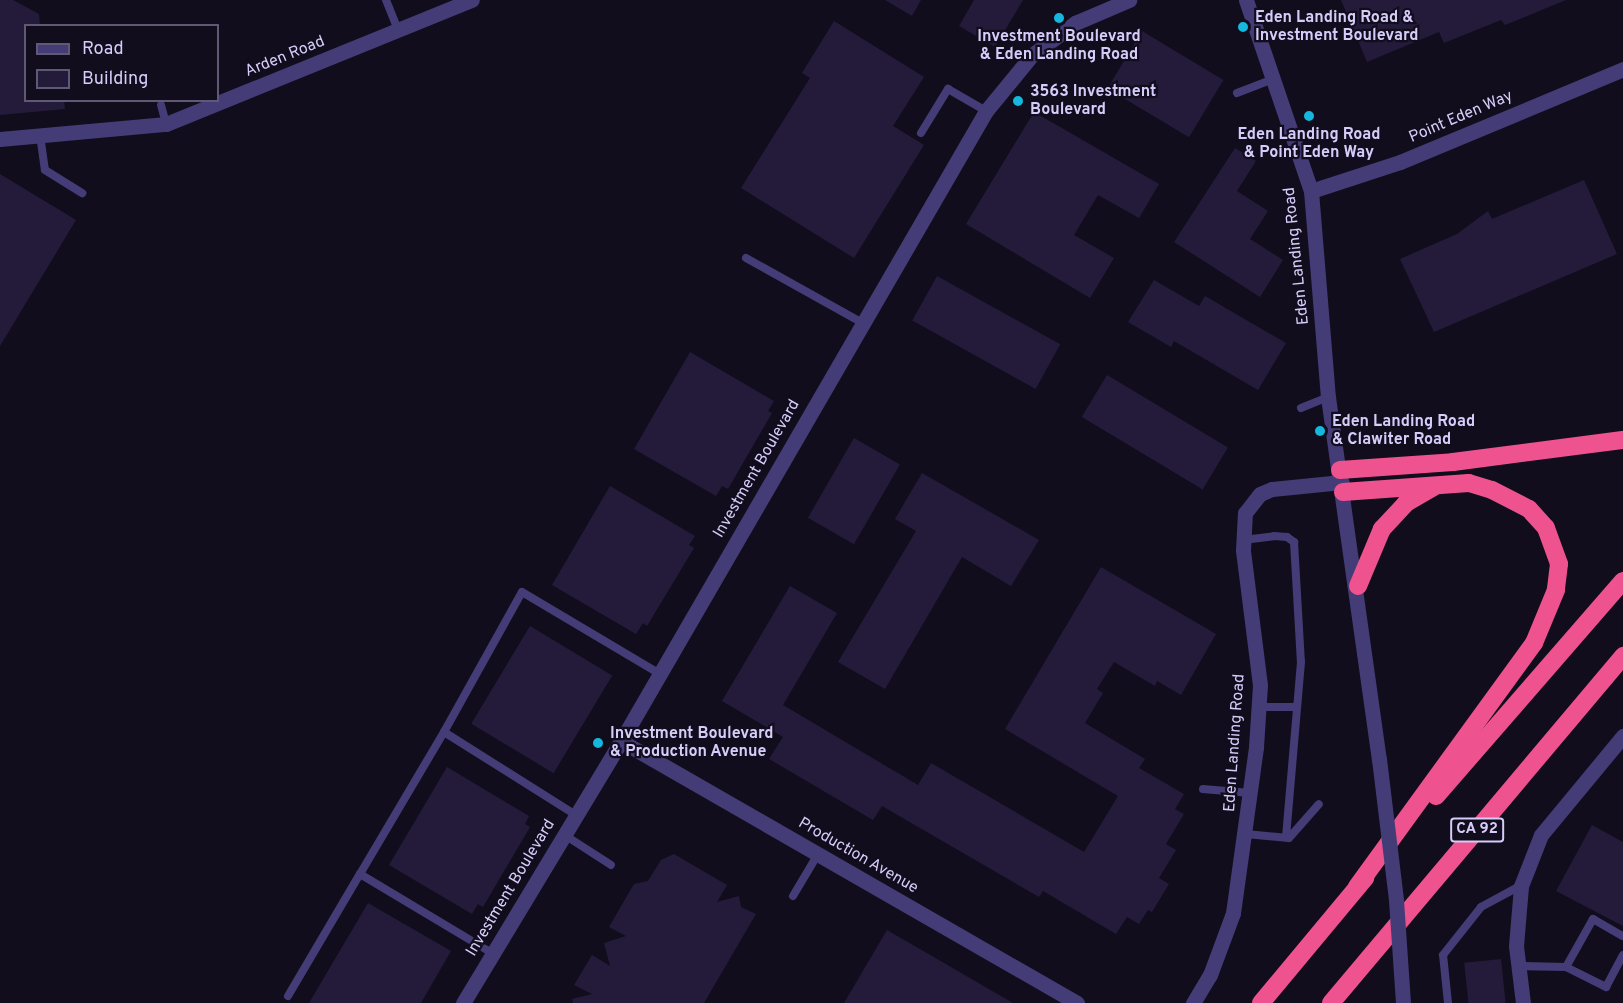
<!DOCTYPE html>
<html>
<head>
<meta charset="utf-8">
<style>
  body { margin:0 }
  #map { position:relative; width:1623px; height:1003px; overflow:hidden; background:#110d1c; font-family:Overpass,sans-serif }
  div>[style] { position:absolute }
  [style*='--x'] { left:calc(var(--x)*1px); top:calc(var(--y)*1px); width:calc(var(--w)*1px); rotate:calc(var(--a)*1deg) }
  .building>* { inset:0; background:#241b3b; transform-origin:0 0 }
  .service>* { height:8px; margin:-4px; padding:0 4px; transform-origin:4px; border-radius:4px; background:#443c76 }
  .minor>* { height:15px; margin:-7.5px; padding:0 7.5px; transform-origin:7.5px; border-radius:7.5px; background:#443c76 }
  .tertiary>* { height:15px; margin:-7.5px; padding:0 7.5px; transform-origin:7.5px; border-radius:7.5px; background:#443c76 }
  .motorway>* { height:18px; margin:-9px; padding:0 9px; transform-origin:9px; border-radius:9px; background:#ef538f }
  .tertiary-bridge>* { height:15px; margin:-7.5px; padding:0 7.5px; transform-origin:7.5px; border-radius:7.5px; background:#443c76 }
  .dots>* { width:16px; height:16px; translate:-50% -50%; box-sizing:border-box; border:3px solid #110d1c; border-radius:50% }
  span { translate:-50% -50%; white-space:nowrap; text-align:center; line-height:1.15; -webkit-text-stroke:4.5px #110d1c; paint-order:stroke }
  .shield-label span { padding:2px 4px; background:#110d1c; border:2px solid; border-radius:4px; -webkit-text-stroke-width:0 }
  .shield-label { font-size:15px; color:#d6ccfa; font-weight:700 }
  .poi-label { font-size:16px; color:#d6ccfa; font-weight:700 }
  .left { translate:0 -50%; text-align:left }
  .street-label { font-size:16px; color:#d6ccfa }
  .legend { position:absolute; left:24px; top:24px; width:195px; height:78px; box-sizing:border-box; background:#110d1c; border:2px solid #605975; margin:0; padding:8px 10px; list-style:none; font-size:18px; color:#d6ccfa }
  .legend li { display:flex; align-items:center; gap:12px; height:30px }
  .legend b { width:30px; border:2px solid #605975 }
</style>
</head>
<body>
<div id="map">
  <div class="building">
    <i style="clip-path:polygon(0 0,13px 0,39px 14px,40px 26px,26px 26px,26px 100px,64px 100px,65px 109px,0 115px)"></i>
    <i style="clip-path:polygon(885px 0,921px 0,912px 16px)"></i>
    <i style="clip-path:polygon(974px 0,1023px 0,995px 47px,959px 26px)"></i>
    <i style="clip-path:polygon(1341px 0,1566px 0,1505px 25px,1501px 20px,1444px 43px,1439px 32px,1367px 62px)"></i>
    <i style="clip-path:polygon(834px 21px,924px 77px,893px 126px,924px 145px,854px 258px,741px 188px,810px 78px,802px 73px)"></i>
    <i style="left:1142px;top:31px;width:95px;height:67px;rotate:31deg"></i>
    <i style="clip-path:polygon(1034px 112px,1159px 184px,1139px 218px,1098px 195px,1074px 235px,1114px 258px,1090px 298px,966px 224px)"></i>
    <i style="clip-path:polygon(1235px 148px,1256px 161px,1237px 191px,1268px 211px,1250px 239px,1283px 260px,1260px 297px,1174px 242px)"></i>
    <i style="clip-path:polygon(0 174px,76px 220px,0 346px)"></i>
    <i style="clip-path:polygon(1584px 180px,1617px 254px,1434px 332px,1400px 259px,1457px 234px,1488px 211px,1492px 219px)"></i>
    <i style="left:937px;top:276px;width:141px;height:51px;rotate:29deg"></i>
    <i style="clip-path:polygon(1154px 280px,1199px 306px,1205px 296px,1286px 343px,1258px 390px,1174px 341px,1171px 347px,1128px 322px)"></i>
    <i style="clip-path:polygon(690px 352px,774px 401px,768px 411px,772px 413px,728px 489px,722px 486px,716px 496px,634px 449px)"></i>
    <i style="left:1107px;top:375px;width:141px;height:49px;rotate:31deg"></i>
    <i style="left:854px;top:438px;width:53px;height:92px;rotate:30deg"></i>
    <i style="clip-path:polygon(922px 473px,1039px 540px,1011px 586px,962px 557px,885px 689px,838px 662px,916px 531px,895px 519px)"></i>
    <i style="clip-path:polygon(610px 486px,695px 536px,689px 545px,694px 548px,647px 626px,643px 623px,636px 634px,552px 585px)"></i>
    <i style="clip-path:polygon(1101px 567px,1216px 634px,1181px 695px,1157px 681px,1155px 686px,1114px 662px,1097px 689px,1103px 693px,1085px 723px,1145px 759px,1139px 768px,1184px 794px,1175px 809px,1184px 814px,1166px 844px,1176px 850px,1159px 878px,1169px 884px,1152px 912px,1148px 910px,1139px 924px,1127px 917px,1116px 934px,1043px 891px,1039px 897px,882px 806px,873px 820px,769px 759px,783px 737px,722px 701px,790px 586px,837px 613px,783px 705px,918px 785px,931px 763px,1084px 852px,1118px 796px,1005px 729px)"></i>
    <i style="left:530px;top:626px;width:96px;height:114px;rotate:31deg"></i>
    <i style="clip-path:polygon(447px 767px,529px 816px,525px 824px,530px 827px,483px 907px,478px 904px,472px 914px,389px 865px)"></i>
    <i style="clip-path:polygon(1592px 825px,1623px 842px,1623px 926px,1556px 891px)"></i>
    <i style="clip-path:polygon(674px 854px,727px 885px,717px 902px,739px 896px,741px 907px,756px 914px,704px 1003px,573px 1003px,572px 999px,592px 994px,574px 985px,592px 955px,610px 966px,604px 943px,626px 936px,609px 927px,634px 884px,648px 881px,661px 860px)"></i>
    <i style="clip-path:polygon(368px 903px,451px 951px,421px 1003px,309px 1003px)"></i>
    <i style="clip-path:polygon(887px 930px,1013px 1003px,844px 1003px)"></i>
    <i style="left:1501px;top:959px;width:44px;height:37px;rotate:84deg"></i>
  </div>
  <div class="service">
    <i style="--x:386;--y:0;--w:32;--a:68"></i>
    <i style="--x:1237;--y:93;--w:39;--a:-21"></i>
    <i style="--x:161;--y:105;--w:20;--a:75"></i>
    <i style="--x:921;--y:133;--w:52;--a:-58.5"></i>
    <i style="--x:948;--y:89;--w:44;--a:30.1"></i>
    <i style="--x:40;--y:135;--w:35;--a:82"></i>
    <i style="--x:45;--y:170;--w:44;--a:31.9"></i>
    <i style="--x:746;--y:258;--w:134;--a:29.1"></i>
    <i style="--x:1301;--y:408;--w:29;--a:-22"></i>
    <i style="--x:1243;--y:540;--w:31;--a:-7"></i>
    <i style="--x:1274;--y:536;--w:13;--a:4"></i>
    <i style="--x:1287;--y:537;--w:9;--a:36"></i>
    <i style="--x:1294;--y:542;--w:120;--a:86.7"></i>
    <i style="--x:1301;--y:662;--w:176;--a:94.9"></i>
    <i style="--x:1259;--y:707;--w:37;--a:0"></i>
    <i style="--x:444;--y:732;--w:160;--a:-60.9"></i>
    <i style="--x:522;--y:592;--w:161;--a:30.7"></i>
    <i style="--x:1203;--y:789;--w:47;--a:4.9"></i>
    <i style="--x:563;--y:834;--w:57;--a:32.9"></i>
    <i style="--x:1246;--y:834;--w:43;--a:5.3"></i>
    <i style="--x:1289;--y:838;--w:45;--a:-48.6"></i>
    <i style="--x:360;--y:874;--w:165;--a:-59.4"></i>
    <i style="--x:444;--y:732;--w:156;--a:32.2"></i>
    <i style="--x:793;--y:896;--w:49;--a:-59.2"></i>
    <i style="--x:1518;--y:966;--w:48;--a:1.2"></i>
    <i style="--x:1566;--y:967;--w:45;--a:26.6"></i>
    <i style="--x:1606;--y:987;--w:36;--a:-62"></i>
    <i style="--x:1566;--y:967;--w:55;--a:-60.6"></i>
    <i style="--x:1593;--y:919;--w:34;--a:30"></i>
    <i style="--x:288;--y:996;--w:142;--a:-59.5"></i>
    <i style="--x:360;--y:874;--w:154;--a:30.9"></i>
    <i style="--x:1448;--y:1003;--w:48;--a:-95.9"></i>
    <i style="--x:1443;--y:955;--w:61;--a:-51.6"></i>
    <i style="--x:1481;--y:907;--w:44;--a:-28.3"></i>
  </div>
  <div class="minor">
    <i style="--x:1311;--y:191;--w:94;--a:-18"></i>
    <i style="--x:1400;--y:162;--w:242;--a:-22.6"></i>
    <i style="--x:621;--y:741;--w:526;--a:29.88"></i>
    <i style="--x:463;--y:1003;--w:306;--a:-58.9"></i>
    <i style="--x:621;--y:741;--w:728;--a:-59.91"></i>
    <i style="--x:986;--y:111;--w:72;--a:-50.6"></i>
    <i style="--x:1032;--y:55;--w:54;--a:-36.7"></i>
    <i style="--x:1075;--y:23;--w:59;--a:-23.1"></i>
    <i style="--x:1193;--y:1003;--w:33;--a:-59"></i>
    <i style="--x:1210;--y:975;--w:66;--a:-69.6"></i>
    <i style="--x:1233;--y:913;--w:168;--a:-82.1"></i>
    <i style="--x:1256;--y:747;--w:62;--a:-86.3"></i>
    <i style="--x:1260;--y:685;--w:136;--a:-97.2"></i>
    <i style="--x:1243;--y:550;--w:37;--a:-87"></i>
    <i style="--x:1245;--y:513;--w:24;--a:-52"></i>
    <i style="--x:1260;--y:494;--w:13;--a:-23"></i>
    <i style="--x:1272;--y:489;--w:70;--a:-5.7"></i>
  </div>
  <div class="tertiary">
    <i style="--x:1246;--y:0;--w:202;--a:71.2"></i>
    <i style="--x:1311;--y:191;--w:207;--a:85.3"></i>
    <i style="--x:1328;--y:397;--w:366;--a:82"></i>
    <i style="--x:0;--y:139;--w:167;--a:-5.2"></i>
    <i style="--x:166;--y:124;--w:330;--a:-22.1"></i>
    <i style="--x:1523;--y:1003;--w:57;--a:-97"></i>
    <i style="--x:1516;--y:946;--w:60;--a:-85.2"></i>
    <i style="--x:1521;--y:886;--w:55;--a:-68.6"></i>
    <i style="--x:1541;--y:835;--w:129;--a:-50.4"></i>
  </div>
  <div class="motorway">
    <i style="--x:1340;--y:470;--w:113;--a:-4"></i>
    <i style="--x:1453;--y:462;--w:171;--a:-7.4"></i>
    <i style="--x:1343;--y:492;--w:126;--a:-4.1"></i>
    <i style="--x:1469;--y:483;--w:24;--a:17"></i>
    <i style="--x:1492;--y:490;--w:42;--a:27.2"></i>
    <i style="--x:1529;--y:509;--w:25;--a:48"></i>
    <i style="--x:1546;--y:528;--w:38;--a:70"></i>
    <i style="--x:1559;--y:564;--w:26;--a:97"></i>
    <i style="--x:1556;--y:590;--w:57;--a:112.5"></i>
    <i style="--x:1534;--y:643;--w:301;--a:126"></i>
    <i style="--x:1358;--y:586;--w:62;--a:-67.2"></i>
    <i style="--x:1382;--y:529;--w:35;--a:-47"></i>
    <i style="--x:1406;--y:503;--w:32;--a:-30"></i>
    <i style="--x:1436;--y:796;--w:285;--a:-49"></i>
    <i style="--x:1261;--y:1003;--w:163;--a:-50.2"></i>
    <i style="--x:1331;--y:1003;--w:454;--a:-49.9"></i>
  </div>
  <div class="tertiary-bridge">
    <i style="--x:1379;--y:759;--w:142;--a:83.1"></i>
    <i style="--x:1396;--y:900;--w:103;--a:86.1"></i>
  </div>
  <div class="dots">
    <i style="left:1059px;top:18px;background:#15b7de"></i>
    <i style="left:1243px;top:27px;background:#15b7de"></i>
    <i style="left:1018px;top:101px;background:#15b7de"></i>
    <i style="left:1309px;top:116px;background:#15b7de"></i>
    <i style="left:1320px;top:431px;background:#15b7de"></i>
    <i style="left:598px;top:743px;background:#15b7de"></i>
  </div>
  <div class="shield-label">
    <span style="left:1477px;top:830px">CA 92</span>
  </div>
  <div class="poi-label">
    <span class="left" style="left:1255px;top:27px">Eden Landing Road &amp;<br>Investment Boulevard</span>
    <span style="left:1059px;top:46px">Investment Boulevard<br>&amp; Eden Landing Road</span>
    <span class="left" style="left:1030px;top:101px">3563 Investment<br>Boulevard</span>
    <span style="left:1309px;top:144px">Eden Landing Road<br>&amp; Point Eden Way</span>
    <span class="left" style="left:1332px;top:431px">Eden Landing Road<br>&amp; Clawiter Road</span>
    <span class="left" style="left:610px;top:743px">Investment Boulevard<br>&amp; Production Avenue</span>
  </div>
  <div class="street-label">
    <span style="left:285px;top:57px;rotate:-22deg">Arden Road</span>
    <span style="left:1461px;top:117px;rotate:-23deg">Point Eden Way</span>
    <span style="left:1297px;top:256px;rotate:-96deg">Eden Landing Road</span>
    <span style="left:757px;top:469px;rotate:-60deg">Investment Boulevard</span>
    <span style="left:1235px;top:743px;rotate:-86deg">Eden Landing Road</span>
    <span style="left:858px;top:856px;rotate:30deg">Production Avenue</span>
    <span style="left:511px;top:888px;rotate:-59deg">Investment Boulevard</span>
  </div>
  <ul class="legend">
  <li><b style="height:8px;background:#443c76"></b>Road</li>
  <li><b style="height:16px;background:#241b3b"></b>Building</li>
  </ul>
</div>
</body>
</html>
